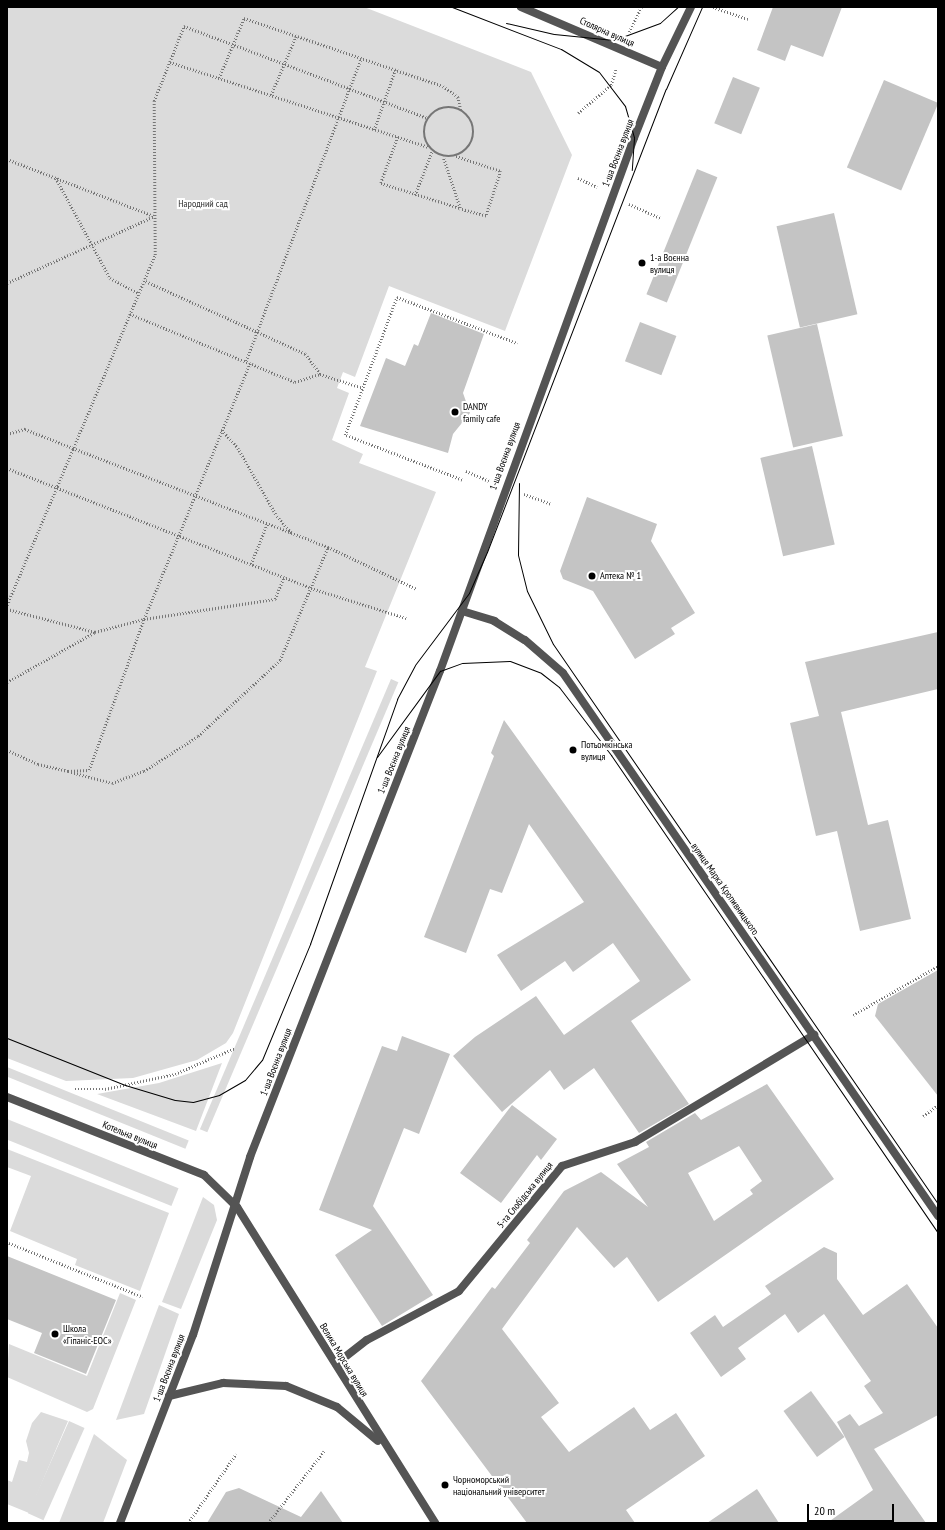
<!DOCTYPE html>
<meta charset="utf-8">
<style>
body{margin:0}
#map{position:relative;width:945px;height:1530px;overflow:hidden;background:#fff;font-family:"PT Sans Narrow",sans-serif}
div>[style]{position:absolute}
.green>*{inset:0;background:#dbdbdb;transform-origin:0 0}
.building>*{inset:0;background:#c4c4c4;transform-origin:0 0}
.path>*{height:2.5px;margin-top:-1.25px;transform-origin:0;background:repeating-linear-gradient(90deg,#767676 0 1px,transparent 0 3px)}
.path>.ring{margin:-1.25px;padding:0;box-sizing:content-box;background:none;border:2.5px solid #767676;border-radius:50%}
.minor>*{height:8px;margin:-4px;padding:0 4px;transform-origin:4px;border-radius:4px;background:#545454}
.tertiary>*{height:8px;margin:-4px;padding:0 4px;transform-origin:4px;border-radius:4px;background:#545454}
.tram>*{height:1px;margin:-0.5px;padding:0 0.5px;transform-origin:0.5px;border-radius:0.5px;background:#000}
.dots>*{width:11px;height:11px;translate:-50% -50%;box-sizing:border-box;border:2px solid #fff;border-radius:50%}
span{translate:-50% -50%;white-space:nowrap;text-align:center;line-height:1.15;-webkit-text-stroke:4px #fff;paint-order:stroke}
.street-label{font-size:10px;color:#000}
.park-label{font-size:10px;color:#323232}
.poi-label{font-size:10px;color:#000}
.left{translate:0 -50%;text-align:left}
.frame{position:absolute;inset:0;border:8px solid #000;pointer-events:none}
.scale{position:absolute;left:807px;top:1504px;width:87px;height:18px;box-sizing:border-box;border:2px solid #000;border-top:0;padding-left:5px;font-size:12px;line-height:14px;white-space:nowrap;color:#000;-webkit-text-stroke:3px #fff;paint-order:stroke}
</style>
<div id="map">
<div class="green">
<i style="clip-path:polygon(7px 7px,364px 7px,531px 72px,572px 155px,505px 331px,389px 286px,355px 377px,343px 372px,337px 388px,349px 393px,332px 440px,363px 454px,359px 463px,436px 492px,365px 667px,377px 671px,233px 1033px,226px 1043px,197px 1060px,133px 1078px,66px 1081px,7px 1058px)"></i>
<i style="left:391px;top:679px;width:8px;height:489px;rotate:23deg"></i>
<i style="clip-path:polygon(222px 1063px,196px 1131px,97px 1094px,159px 1083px)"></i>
<i style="left:7px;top:1067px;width:196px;height:9px;rotate:22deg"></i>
<i style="left:7px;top:1119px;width:185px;height:19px;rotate:22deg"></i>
<i style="clip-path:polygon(7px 1149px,169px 1213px,140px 1291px,75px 1265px,77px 1259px,10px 1231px,31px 1176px,7px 1167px)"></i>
<i style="clip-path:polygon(203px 1197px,214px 1205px,217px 1220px,181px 1309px,162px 1302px)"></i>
<i style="clip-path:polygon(120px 1293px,136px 1300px,93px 1409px,87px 1412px,7px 1377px,9px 1344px,87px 1376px)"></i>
<i style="clip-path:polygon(159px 1305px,179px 1314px,144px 1414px,116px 1420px)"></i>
<i style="clip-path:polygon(41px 1412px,68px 1421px,29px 1513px,7px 1504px,7px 1480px,12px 1482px,19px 1460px,27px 1462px,29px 1453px,26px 1441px,32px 1423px)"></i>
<i style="left:69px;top:1421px;width:17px;height:101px;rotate:24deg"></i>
<i style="clip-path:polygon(94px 1434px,127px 1460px,103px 1523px,59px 1523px)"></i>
</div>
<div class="building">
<i style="clip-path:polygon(773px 7px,842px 7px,823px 57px,791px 45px,785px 61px,757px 50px)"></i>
<i style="left:733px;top:77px;width:29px;height:50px;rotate:22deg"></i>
<i style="left:884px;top:80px;width:59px;height:95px;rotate:23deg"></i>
<i style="left:697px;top:169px;width:22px;height:135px;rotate:22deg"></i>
<i style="left:834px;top:213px;width:104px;height:59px;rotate:77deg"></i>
<i style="clip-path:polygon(431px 313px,484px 334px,463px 393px,470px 413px,453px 434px,448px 453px,360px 426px,386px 358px,405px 366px,414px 344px,418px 346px)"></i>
<i style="left:640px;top:322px;width:39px;height:42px;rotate:21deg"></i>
<i style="left:817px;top:324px;width:115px;height:51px;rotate:77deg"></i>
<i style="left:812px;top:446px;width:101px;height:53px;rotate:77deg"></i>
<i style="clip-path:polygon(587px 497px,657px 524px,651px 541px,695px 613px,671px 628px,675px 634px,635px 659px,593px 591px,563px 579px,560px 571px)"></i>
<i style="clip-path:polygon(938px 632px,938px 689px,841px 712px,868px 825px,888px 820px,911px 919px,860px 931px,837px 831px,816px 836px,790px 723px,819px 716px,805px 662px)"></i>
<i style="clip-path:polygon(504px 720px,691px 980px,631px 1021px,689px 1104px,639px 1133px,594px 1068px,564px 1090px,550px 1070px,502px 1112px,453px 1056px,475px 1037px,536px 996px,564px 1035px,640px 981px,613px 943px,573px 972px,565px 961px,521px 991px,497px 955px,584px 902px,529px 824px,502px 893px,490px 889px,466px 953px,424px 937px,494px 756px,491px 753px)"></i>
<i style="clip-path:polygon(938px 970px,938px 1096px,875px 1016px,878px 1004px)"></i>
<i style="clip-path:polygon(402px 1036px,450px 1054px,419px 1134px,404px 1128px,373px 1206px,433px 1295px,382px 1326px,335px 1255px,372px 1230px,319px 1210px,382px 1046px,397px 1051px)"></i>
<i style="clip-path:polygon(evenodd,767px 1084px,834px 1179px,658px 1302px,627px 1257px,614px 1268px,577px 1227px,502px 1329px,559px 1403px,541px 1417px,569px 1452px,634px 1407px,650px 1430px,676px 1413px,705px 1456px,626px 1510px,635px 1523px,527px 1523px,421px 1381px,492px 1287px,495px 1289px,530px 1243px,527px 1240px,564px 1191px,601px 1172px,648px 1207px,617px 1164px,649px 1147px,646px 1142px,695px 1113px,701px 1120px,767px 1084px,739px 1146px,762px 1181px,750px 1190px,753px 1194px,714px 1221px,688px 1173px,739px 1146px)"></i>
<i style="clip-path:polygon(512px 1105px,557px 1139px,541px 1160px,537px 1155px,501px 1203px,460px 1173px)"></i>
<i style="clip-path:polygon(824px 1247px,837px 1253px,837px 1279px,863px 1315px,907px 1284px,938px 1328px,938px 1415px,874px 1449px,926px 1523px,827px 1523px,873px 1490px,837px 1422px,850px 1414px,859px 1426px,883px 1413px,864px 1386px,871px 1381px,824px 1314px,798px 1333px,785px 1314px,738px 1348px,746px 1359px,721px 1377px,690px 1333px,715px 1315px,723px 1327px,771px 1294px,765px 1286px)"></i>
<i style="clip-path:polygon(7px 1256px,116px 1300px,86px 1374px,34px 1353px,42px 1333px,7px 1319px)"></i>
<i style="left:811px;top:1391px;width:57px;height:34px;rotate:54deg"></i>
<i style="clip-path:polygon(239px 1488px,301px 1517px,321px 1491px,343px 1523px,207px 1523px,226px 1492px)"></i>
<i style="clip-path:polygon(757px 1489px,779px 1523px,707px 1523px)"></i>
</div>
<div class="path">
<i style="left:713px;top:7px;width:37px;rotate:19deg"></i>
<i style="left:629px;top:32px;width:28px;rotate:-64deg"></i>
<i style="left:170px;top:62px;width:273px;rotate:18.2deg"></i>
<i style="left:219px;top:78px;width:65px;rotate:-67.4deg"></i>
<i style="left:244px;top:18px;width:210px;rotate:18.9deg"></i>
<i style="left:443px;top:86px;width:19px;rotate:36deg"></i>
<i style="left:458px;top:97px;width:13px;rotate:77deg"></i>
<i style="left:271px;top:95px;width:64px;rotate:-67deg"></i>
<i class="ring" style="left:424px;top:107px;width:47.5px;height:47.5px"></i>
<i style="left:578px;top:113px;width:43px;rotate:-40.3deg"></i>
<i style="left:611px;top:85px;width:17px;rotate:-73deg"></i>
<i style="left:374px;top:130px;width:64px;rotate:-70.7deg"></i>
<i style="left:398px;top:137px;width:49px;rotate:110.3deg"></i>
<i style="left:381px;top:183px;width:83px;rotate:17.6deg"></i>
<i style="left:460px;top:208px;width:54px;rotate:-108.4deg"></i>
<i style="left:456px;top:156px;width:47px;rotate:18.4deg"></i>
<i style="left:501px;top:171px;width:47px;rotate:108.4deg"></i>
<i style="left:486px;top:216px;width:27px;rotate:-165deg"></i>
<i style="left:7px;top:159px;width:158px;rotate:21.2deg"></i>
<i style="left:56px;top:178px;width:114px;rotate:61.6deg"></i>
<i style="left:110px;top:278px;width:32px;rotate:28deg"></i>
<i style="left:578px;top:178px;width:21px;rotate:25deg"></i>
<i style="left:415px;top:195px;width:47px;rotate:-68.9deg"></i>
<i style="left:629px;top:204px;width:35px;rotate:24deg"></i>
<i style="left:7px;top:283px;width:162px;rotate:-24.4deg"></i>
<i style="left:130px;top:314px;width:178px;rotate:22.4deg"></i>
<i style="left:295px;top:382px;width:26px;rotate:-18deg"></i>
<i style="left:320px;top:374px;width:25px;rotate:-127deg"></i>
<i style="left:305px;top:354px;width:177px;rotate:-155.6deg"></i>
<i style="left:246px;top:361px;width:324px;rotate:-69.2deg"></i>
<i style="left:320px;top:374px;width:45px;rotate:18deg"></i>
<i style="left:222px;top:430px;width:24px;rotate:48deg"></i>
<i style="left:238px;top:448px;width:78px;rotate:60.2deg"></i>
<i style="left:277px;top:516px;width:23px;rotate:49deg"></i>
<i style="left:7px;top:434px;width:19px;rotate:-16deg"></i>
<i style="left:25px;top:429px;width:52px;rotate:21.6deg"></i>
<i style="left:73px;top:448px;width:274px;rotate:21.2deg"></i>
<i style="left:328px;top:547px;width:98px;rotate:25.3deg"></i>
<i style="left:7px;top:468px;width:327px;rotate:21.5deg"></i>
<i style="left:311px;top:588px;width:100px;rotate:17.5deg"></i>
<i style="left:466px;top:471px;width:25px;rotate:23deg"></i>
<i style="left:462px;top:480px;width:125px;rotate:-159deg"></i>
<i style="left:345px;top:435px;width:147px;rotate:-69.4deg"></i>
<i style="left:397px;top:297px;width:129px;rotate:21deg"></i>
<i style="left:524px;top:494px;width:29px;rotate:20deg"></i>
<i style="left:251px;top:564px;width:43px;rotate:-68.2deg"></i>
<i style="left:7px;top:605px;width:380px;rotate:-67.1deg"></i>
<i style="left:155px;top:255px;width:154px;rotate:-90.4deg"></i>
<i style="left:154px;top:101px;width:81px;rotate:-68.2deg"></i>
<i style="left:184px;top:26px;width:261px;rotate:20.7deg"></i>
<i style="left:7px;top:609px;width:91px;rotate:14.6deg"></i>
<i style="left:95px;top:632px;width:51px;rotate:-14.9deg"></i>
<i style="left:144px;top:619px;width:133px;rotate:-8.7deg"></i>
<i style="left:275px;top:599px;width:24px;rotate:-68deg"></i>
<i style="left:7px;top:682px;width:101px;rotate:-29.6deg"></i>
<i style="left:7px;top:750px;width:34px;rotate:24deg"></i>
<i style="left:38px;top:764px;width:31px;rotate:13deg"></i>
<i style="left:68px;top:771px;width:21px;rotate:-3deg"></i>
<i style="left:89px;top:770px;width:161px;rotate:-70deg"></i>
<i style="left:144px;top:619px;width:277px;rotate:-67.5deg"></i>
<i style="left:71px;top:772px;width:42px;rotate:15deg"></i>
<i style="left:112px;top:783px;width:34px;rotate:-21deg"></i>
<i style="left:144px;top:771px;width:64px;rotate:-32.9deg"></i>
<i style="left:198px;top:736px;width:112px;rotate:-42.8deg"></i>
<i style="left:280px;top:660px;width:123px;rotate:-67deg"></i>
<i style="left:853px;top:1015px;width:98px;rotate:-30deg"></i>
<i style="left:75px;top:1089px;width:30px"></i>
<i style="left:105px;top:1089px;width:72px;rotate:-12.1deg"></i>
<i style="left:175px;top:1074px;width:65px;rotate:-23.4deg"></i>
<i style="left:923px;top:1116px;width:19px;rotate:-36deg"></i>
<i style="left:9px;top:1243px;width:144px;rotate:21.9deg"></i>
<i style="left:188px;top:1523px;width:84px;rotate:-55.2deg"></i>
<i style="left:268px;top:1523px;width:91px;rotate:-52.1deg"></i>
</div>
<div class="minor">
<i style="left:521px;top:7px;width:153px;rotate:23.1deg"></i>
<i style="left:462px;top:611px;width:34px;rotate:17deg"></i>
<i style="left:494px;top:621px;width:36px;rotate:32deg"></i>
<i style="left:525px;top:640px;width:50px;rotate:41deg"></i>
<i style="left:563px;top:673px;width:660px;rotate:55.37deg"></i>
<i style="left:7px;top:1097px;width:212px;rotate:21.6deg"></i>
<i style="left:204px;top:1175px;width:46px;rotate:44.1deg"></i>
<i style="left:336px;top:1364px;width:39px;rotate:-38deg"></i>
<i style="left:367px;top:1340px;width:104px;rotate:-28deg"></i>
<i style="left:459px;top:1291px;width:162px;rotate:-50.5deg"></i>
<i style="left:562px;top:1166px;width:77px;rotate:-18.2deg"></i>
<i style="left:635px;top:1142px;width:209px;rotate:-30.9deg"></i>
</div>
<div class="tertiary">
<i style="left:237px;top:1207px;width:373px;rotate:57.9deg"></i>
<i style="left:169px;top:1396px;width:56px;rotate:-13.5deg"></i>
<i style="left:223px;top:1383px;width:63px;rotate:2.7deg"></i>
<i style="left:286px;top:1386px;width:55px;rotate:22.4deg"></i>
<i style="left:337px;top:1407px;width:53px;rotate:39.7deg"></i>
<i style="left:120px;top:1523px;width:202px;rotate:-68.8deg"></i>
<i style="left:193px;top:1335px;width:187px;rotate:-72.2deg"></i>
<i style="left:250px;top:1157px;width:522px;rotate:-68.65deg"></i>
<i style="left:440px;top:671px;width:567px;rotate:-70deg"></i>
<i style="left:634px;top:138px;width:76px;rotate:-68.5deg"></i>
<i style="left:662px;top:67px;width:67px;rotate:-64.2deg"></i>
</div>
<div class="tram">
<i style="left:452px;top:7px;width:117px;rotate:21.1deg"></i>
<i style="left:561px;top:49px;width:44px;rotate:31.2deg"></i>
<i style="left:599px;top:72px;width:43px;rotate:52.6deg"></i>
<i style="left:625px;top:106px;width:33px;rotate:74deg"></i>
<i style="left:634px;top:138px;width:32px;rotate:94deg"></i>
<i style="left:506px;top:23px;width:49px;rotate:12.9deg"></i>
<i style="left:554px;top:34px;width:60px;rotate:5.7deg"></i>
<i style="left:614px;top:40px;width:49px;rotate:-20.3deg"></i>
<i style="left:660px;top:23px;width:24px;rotate:-42deg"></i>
<i style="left:519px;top:483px;width:72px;rotate:90.8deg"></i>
<i style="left:518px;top:555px;width:37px;rotate:76deg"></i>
<i style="left:527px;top:591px;width:59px;rotate:63.9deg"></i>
<i style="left:553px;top:644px;width:680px;rotate:55.49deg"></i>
<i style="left:377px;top:757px;width:107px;rotate:-53.8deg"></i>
<i style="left:440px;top:671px;width:23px;rotate:-20deg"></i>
<i style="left:462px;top:663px;width:48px;rotate:-2.4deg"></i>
<i style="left:510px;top:661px;width:33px;rotate:21deg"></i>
<i style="left:541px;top:673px;width:23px;rotate:38deg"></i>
<i style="left:559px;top:687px;width:86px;rotate:52.6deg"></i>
<i style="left:611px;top:755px;width:579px;rotate:55.62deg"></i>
<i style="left:7px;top:1038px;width:127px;rotate:21.7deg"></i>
<i style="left:125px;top:1085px;width:52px;rotate:16.7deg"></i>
<i style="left:175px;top:1100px;width:18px;rotate:6deg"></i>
<i style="left:193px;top:1102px;width:27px;rotate:-15deg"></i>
<i style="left:219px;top:1095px;width:30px;rotate:-30deg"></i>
<i style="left:245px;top:1080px;width:26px;rotate:-50deg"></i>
<i style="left:262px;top:1060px;width:126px;rotate:-67.5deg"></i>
<i style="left:310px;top:944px;width:260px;rotate:-70.4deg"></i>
<i style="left:397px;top:699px;width:38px;rotate:-62deg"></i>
<i style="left:415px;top:665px;width:90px;rotate:-53.1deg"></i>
<i style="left:469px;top:593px;width:45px;rotate:-66.3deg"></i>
<i style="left:487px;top:552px;width:496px;rotate:-68.9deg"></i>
<i style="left:666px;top:89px;width:90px;rotate:-66.3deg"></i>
</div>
<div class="dots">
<i style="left:642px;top:263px;background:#000"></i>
<i style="left:455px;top:412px;background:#000"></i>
<i style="left:592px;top:576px;background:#000"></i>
<i style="left:573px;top:750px;background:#000"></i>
<i style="left:55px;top:1334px;background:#000"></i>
<i style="left:445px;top:1485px;background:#000"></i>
</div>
<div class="street-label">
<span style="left:607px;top:32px;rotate:24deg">Столярна вулиця</span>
<span style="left:618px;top:153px;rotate:-69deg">1-ша Воєнна вулиця</span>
<span style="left:505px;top:456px;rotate:-70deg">1-ша Воєнна вулиця</span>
<span style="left:394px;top:760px;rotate:-68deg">1-ша Воєнна вулиця</span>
<span style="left:725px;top:889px;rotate:55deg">вулиця Марка Кропивницького</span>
<span style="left:276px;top:1062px;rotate:-69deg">1-ша Воєнна вулиця</span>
<span style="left:130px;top:1135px;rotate:22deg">Котельна вулиця</span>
<span style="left:525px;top:1195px;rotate:-51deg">5-та Слобідська вулиця</span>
<span style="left:344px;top:1360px;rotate:59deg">Велика Морська вулиця</span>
<span style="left:169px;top:1368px;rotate:-69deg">1-ша Воєнна вулиця</span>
</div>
<div class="park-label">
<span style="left:203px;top:204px">Народний сад</span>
</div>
<div class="poi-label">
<span class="left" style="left:650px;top:263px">1-а Воєнна<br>вулиця</span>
<span class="left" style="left:463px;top:412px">DANDY<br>family cafe</span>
<span class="left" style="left:600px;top:576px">Аптека № 1</span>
<span class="left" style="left:581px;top:750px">Потьомкінська<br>вулиця</span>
<span class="left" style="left:63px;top:1334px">Школа<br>«Гіпаніс-ЕОС»</span>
<span class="left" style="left:453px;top:1485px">Чорноморський<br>національний університет</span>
</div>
<div class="frame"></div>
<div class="scale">20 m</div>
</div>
